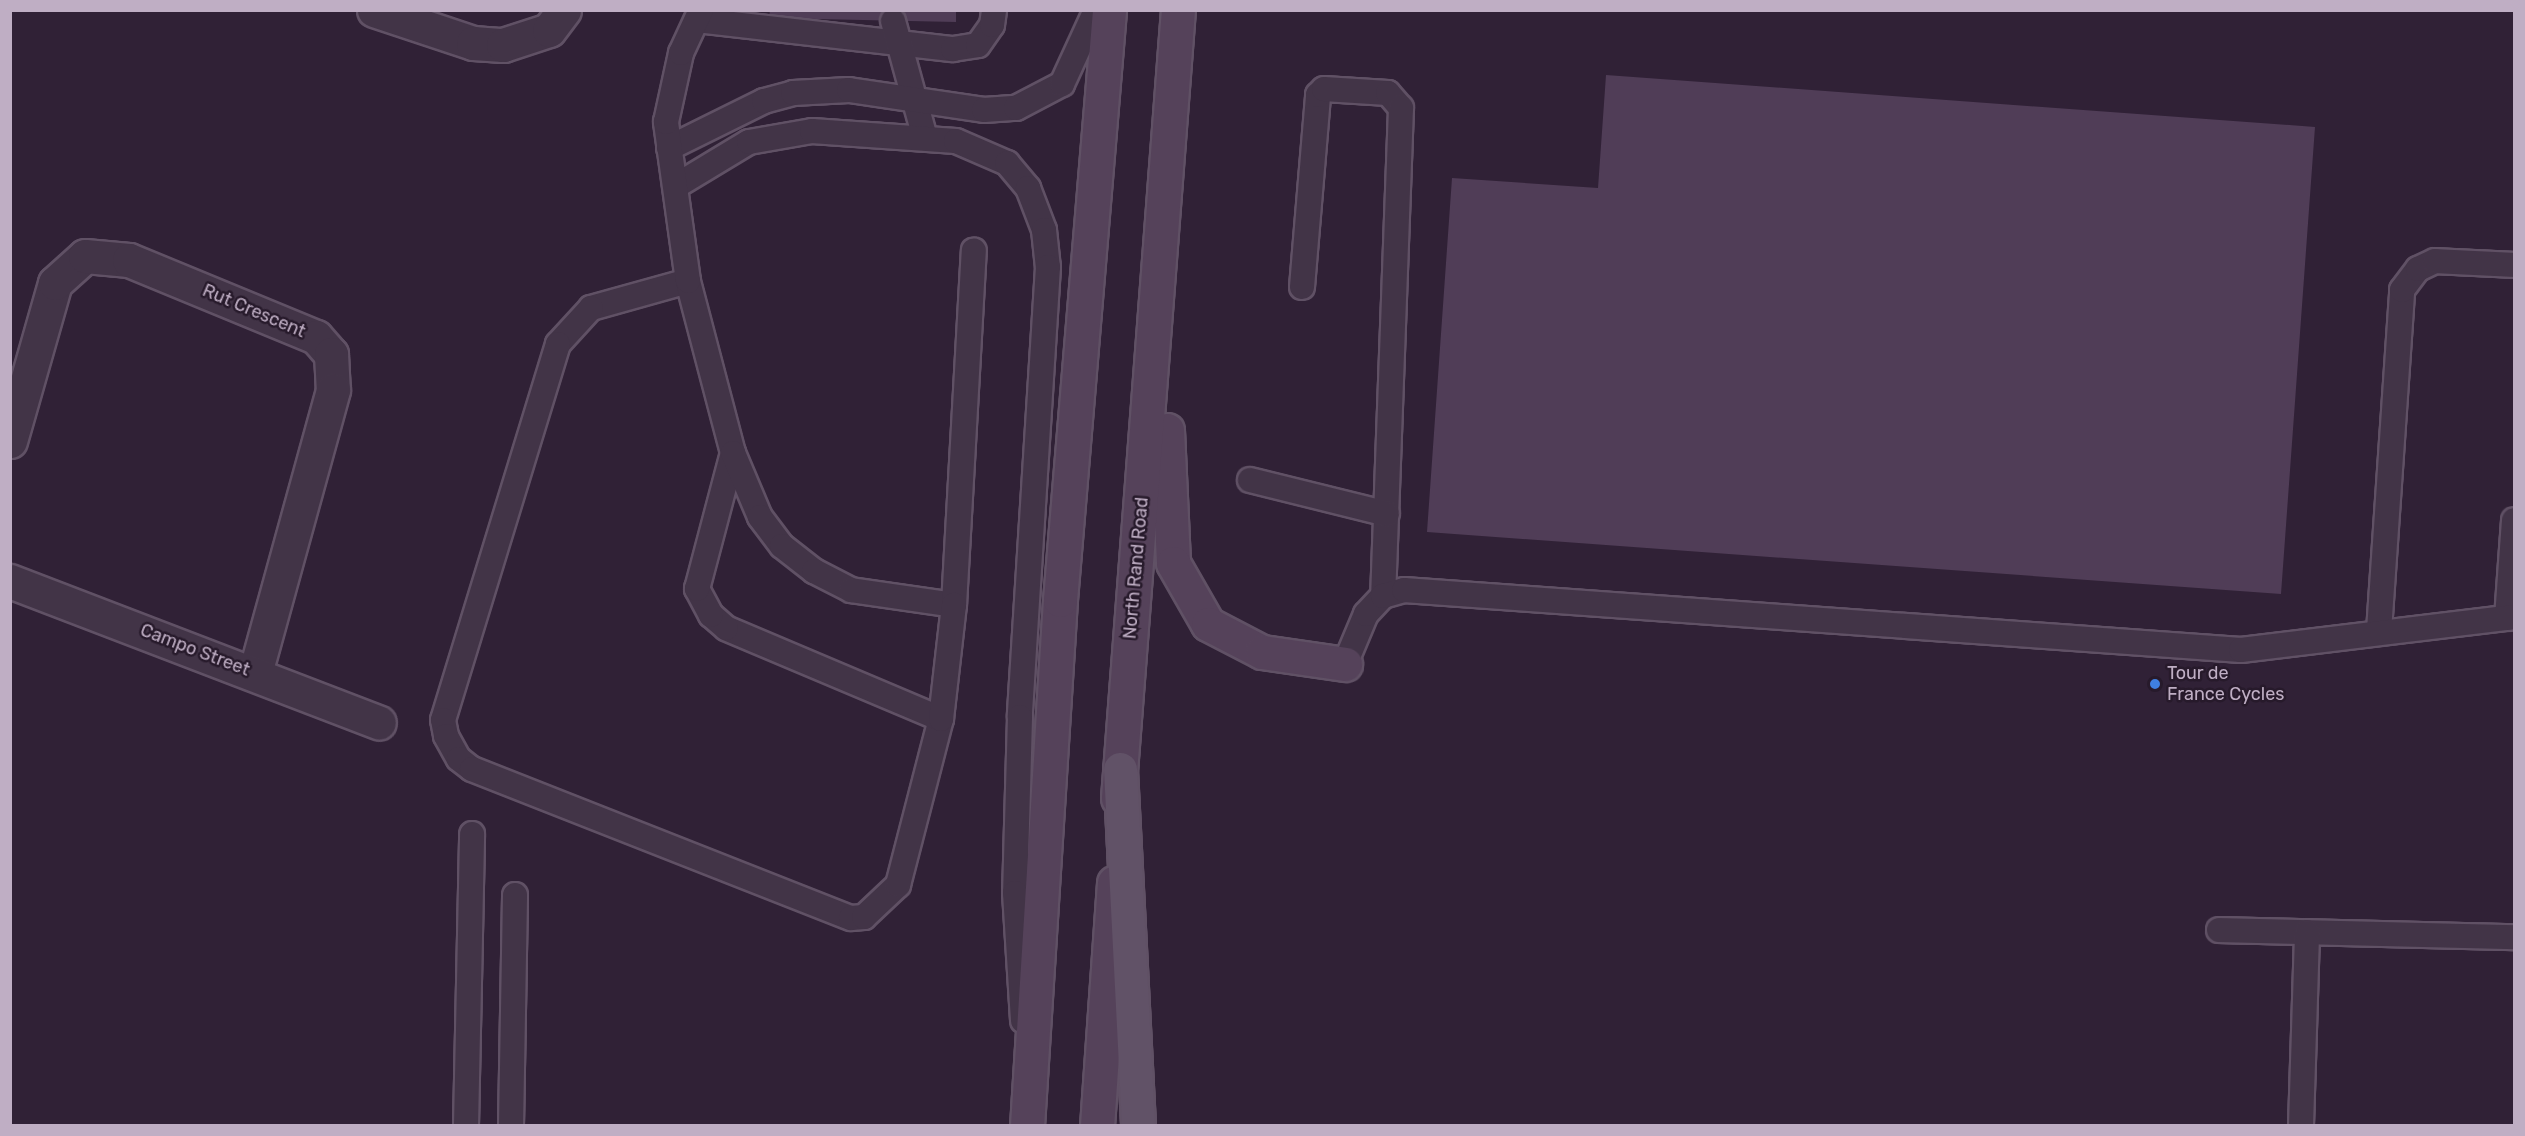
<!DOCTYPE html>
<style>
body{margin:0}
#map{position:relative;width:2525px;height:1136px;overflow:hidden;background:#302136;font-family:Rubik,sans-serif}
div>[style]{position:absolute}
.building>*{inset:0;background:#503d57}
.roads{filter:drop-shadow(2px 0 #605165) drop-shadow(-2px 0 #605165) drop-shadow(0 2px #605165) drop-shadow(0 -2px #605165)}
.service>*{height:24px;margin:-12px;padding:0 12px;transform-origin:12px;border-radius:12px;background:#423447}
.minor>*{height:33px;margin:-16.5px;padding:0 16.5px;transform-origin:16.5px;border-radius:16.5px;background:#423447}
.secondary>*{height:33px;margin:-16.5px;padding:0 16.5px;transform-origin:16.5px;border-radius:16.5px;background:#55425a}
.primary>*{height:33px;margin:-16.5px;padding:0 16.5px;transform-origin:16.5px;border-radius:16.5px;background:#615267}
.dots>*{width:16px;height:16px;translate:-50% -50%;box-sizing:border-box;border:3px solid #271a2b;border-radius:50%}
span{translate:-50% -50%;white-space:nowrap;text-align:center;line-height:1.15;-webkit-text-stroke:5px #271a2b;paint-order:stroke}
.street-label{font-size:18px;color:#bfaec4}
.poi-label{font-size:18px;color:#bfaec4}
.left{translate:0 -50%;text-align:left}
.frame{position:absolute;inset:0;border:12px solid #bfaec4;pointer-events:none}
</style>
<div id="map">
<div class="building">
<i style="clip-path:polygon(770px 10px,956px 10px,956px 22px,769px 18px)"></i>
<i style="clip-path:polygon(1606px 75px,2315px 127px,2281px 594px,1427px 532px,1452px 178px,1598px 188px)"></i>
</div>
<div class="roads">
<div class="service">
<i style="left:697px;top:20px;width:258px;rotate:6.5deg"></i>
<i style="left:953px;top:49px;width:25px;rotate:-9deg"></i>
<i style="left:978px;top:45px;width:24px;rotate:-55deg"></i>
<i style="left:992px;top:25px;width:15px;rotate:-82deg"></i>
<i style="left:893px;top:21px;width:121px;rotate:74.7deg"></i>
<i style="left:669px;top:148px;width:106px;rotate:-26.3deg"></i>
<i style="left:764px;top:101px;width:30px;rotate:-15deg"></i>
<i style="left:793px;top:93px;width:56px;rotate:-3.1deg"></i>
<i style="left:849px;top:90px;width:136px;rotate:8.4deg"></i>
<i style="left:984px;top:110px;width:32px;rotate:-4deg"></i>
<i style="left:1016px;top:108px;width:52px;rotate:-27.6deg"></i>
<i style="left:1062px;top:84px;width:81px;rotate:-65.3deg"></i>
<i style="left:676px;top:186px;width:85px;rotate:-31.1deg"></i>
<i style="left:749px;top:142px;width:64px;rotate:-9.9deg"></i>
<i style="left:812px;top:131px;width:144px;rotate:4deg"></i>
<i style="left:956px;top:141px;width:56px;rotate:23.3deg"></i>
<i style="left:1007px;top:163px;width:33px;rotate:50deg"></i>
<i style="left:1028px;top:188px;width:45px;rotate:69.1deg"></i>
<i style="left:1044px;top:230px;width:37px;rotate:84deg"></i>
<i style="left:1048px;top:267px;width:451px;rotate:93.6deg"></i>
<i style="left:1020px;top:717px;width:176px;rotate:91.6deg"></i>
<i style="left:1015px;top:893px;width:128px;rotate:86.4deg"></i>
<i style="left:688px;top:281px;width:101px;rotate:164.4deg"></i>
<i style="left:591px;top:308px;width:49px;rotate:132.5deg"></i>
<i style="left:558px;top:344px;width:393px;rotate:107deg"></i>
<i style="left:443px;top:720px;width:16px;rotate:79deg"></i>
<i style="left:446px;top:736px;width:26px;rotate:61deg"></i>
<i style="left:459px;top:759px;width:16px;rotate:38deg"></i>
<i style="left:472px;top:769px;width:407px;rotate:21.5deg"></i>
<i style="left:851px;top:918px;width:13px;rotate:-4deg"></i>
<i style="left:864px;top:917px;width:47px;rotate:-43.3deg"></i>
<i style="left:898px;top:885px;width:171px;rotate:-75.5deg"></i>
<i style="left:941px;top:719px;width:233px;rotate:-157.1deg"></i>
<i style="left:726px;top:628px;width:20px;rotate:-139deg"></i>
<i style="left:711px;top:615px;width:30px;rotate:-118deg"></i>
<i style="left:697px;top:589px;width:141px;rotate:-75.2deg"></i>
<i style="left:733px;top:453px;width:178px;rotate:-104.7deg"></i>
<i style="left:688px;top:281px;width:161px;rotate:-97.9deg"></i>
<i style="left:666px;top:122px;width:71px;rotate:-77.7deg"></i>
<i style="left:681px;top:53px;width:47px;rotate:-65.1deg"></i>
<i style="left:1302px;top:287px;width:193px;rotate:-85.2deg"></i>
<i style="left:1318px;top:95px;width:8px;rotate:-45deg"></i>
<i style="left:1324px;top:89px;width:64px;rotate:3.6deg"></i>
<i style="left:1388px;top:93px;width:20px;rotate:49deg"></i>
<i style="left:1401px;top:108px;width:488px;rotate:92.1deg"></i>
<i style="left:733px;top:453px;width:69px;rotate:67.1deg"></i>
<i style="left:760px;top:517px;width:36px;rotate:53deg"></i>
<i style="left:782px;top:546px;width:41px;rotate:38deg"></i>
<i style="left:814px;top:571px;width:42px;rotate:27.2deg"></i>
<i style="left:851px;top:590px;width:104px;rotate:8.3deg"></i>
<i style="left:954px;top:605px;width:355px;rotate:-86.8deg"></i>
<i style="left:1250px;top:480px;width:141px;rotate:13.9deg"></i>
<i style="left:2507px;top:618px;width:98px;rotate:-85.9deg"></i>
<i style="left:2379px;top:631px;width:342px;rotate:-86.1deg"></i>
<i style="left:2402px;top:290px;width:26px;rotate:-53deg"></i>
<i style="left:2418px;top:269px;width:19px;rotate:-25deg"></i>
<i style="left:2435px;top:261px;width:79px;rotate:2.9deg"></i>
<i style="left:1345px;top:664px;width:54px;rotate:-67.2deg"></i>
<i style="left:1366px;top:614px;width:25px;rotate:-47deg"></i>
<i style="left:1383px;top:596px;width:22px;rotate:-16deg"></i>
<i style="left:1404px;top:590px;width:839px;rotate:4.1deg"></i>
<i style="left:2241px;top:650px;width:275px;rotate:-6.9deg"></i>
<i style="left:941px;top:719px;width:115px;rotate:-83.5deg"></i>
<i style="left:2219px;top:930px;width:295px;rotate:1.4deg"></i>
<i style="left:466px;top:1126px;width:292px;rotate:-88.8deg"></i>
<i style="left:511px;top:1126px;width:231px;rotate:-89deg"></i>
<i style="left:2301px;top:1126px;width:194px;rotate:-88.2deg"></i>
</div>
<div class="minor">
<i style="left:374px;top:10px;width:104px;rotate:18.4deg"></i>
<i style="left:473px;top:43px;width:30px;rotate:4deg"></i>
<i style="left:503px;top:45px;width:48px;rotate:-18.1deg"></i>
<i style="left:549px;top:30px;width:25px;rotate:-53deg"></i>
<i style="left:10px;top:441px;width:164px;rotate:-74.1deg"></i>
<i style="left:55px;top:283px;width:40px;rotate:-42deg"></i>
<i style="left:85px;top:256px;width:44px;rotate:5.2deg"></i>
<i style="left:129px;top:260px;width:202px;rotate:22.4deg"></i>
<i style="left:316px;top:337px;width:23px;rotate:49deg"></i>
<i style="left:331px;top:354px;width:36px;rotate:87deg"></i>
<i style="left:333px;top:390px;width:294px;rotate:105.4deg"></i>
<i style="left:10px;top:581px;width:395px;rotate:21deg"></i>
</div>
<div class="secondary">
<i style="left:1167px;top:430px;width:133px;rotate:87.4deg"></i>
<i style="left:1173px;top:563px;width:70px;rotate:60.2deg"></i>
<i style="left:1208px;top:624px;width:61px;rotate:27.4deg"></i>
<i style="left:1262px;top:652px;width:84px;rotate:8.2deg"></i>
<i style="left:1118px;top:798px;width:790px;rotate:-85.65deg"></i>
<i style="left:1027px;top:1126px;width:527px;rotate:-86.41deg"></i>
<i style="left:1060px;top:600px;width:592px;rotate:-85.25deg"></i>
<i style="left:1097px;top:1126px;width:244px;rotate:-86deg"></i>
</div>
<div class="primary">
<i style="left:1120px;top:769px;width:357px;rotate:87.1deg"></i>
</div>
</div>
<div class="dots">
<i style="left:2155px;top:684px;background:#3f7fe0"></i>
</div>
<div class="street-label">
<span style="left:254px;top:311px;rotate:23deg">Rut Crescent</span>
<span style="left:1136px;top:568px;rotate:-85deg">North Rand Road</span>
<span style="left:195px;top:650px;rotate:21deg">Campo Street</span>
</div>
<div class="poi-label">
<span class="left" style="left:2167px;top:684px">Tour de<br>France Cycles</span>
</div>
<div class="frame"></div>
</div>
